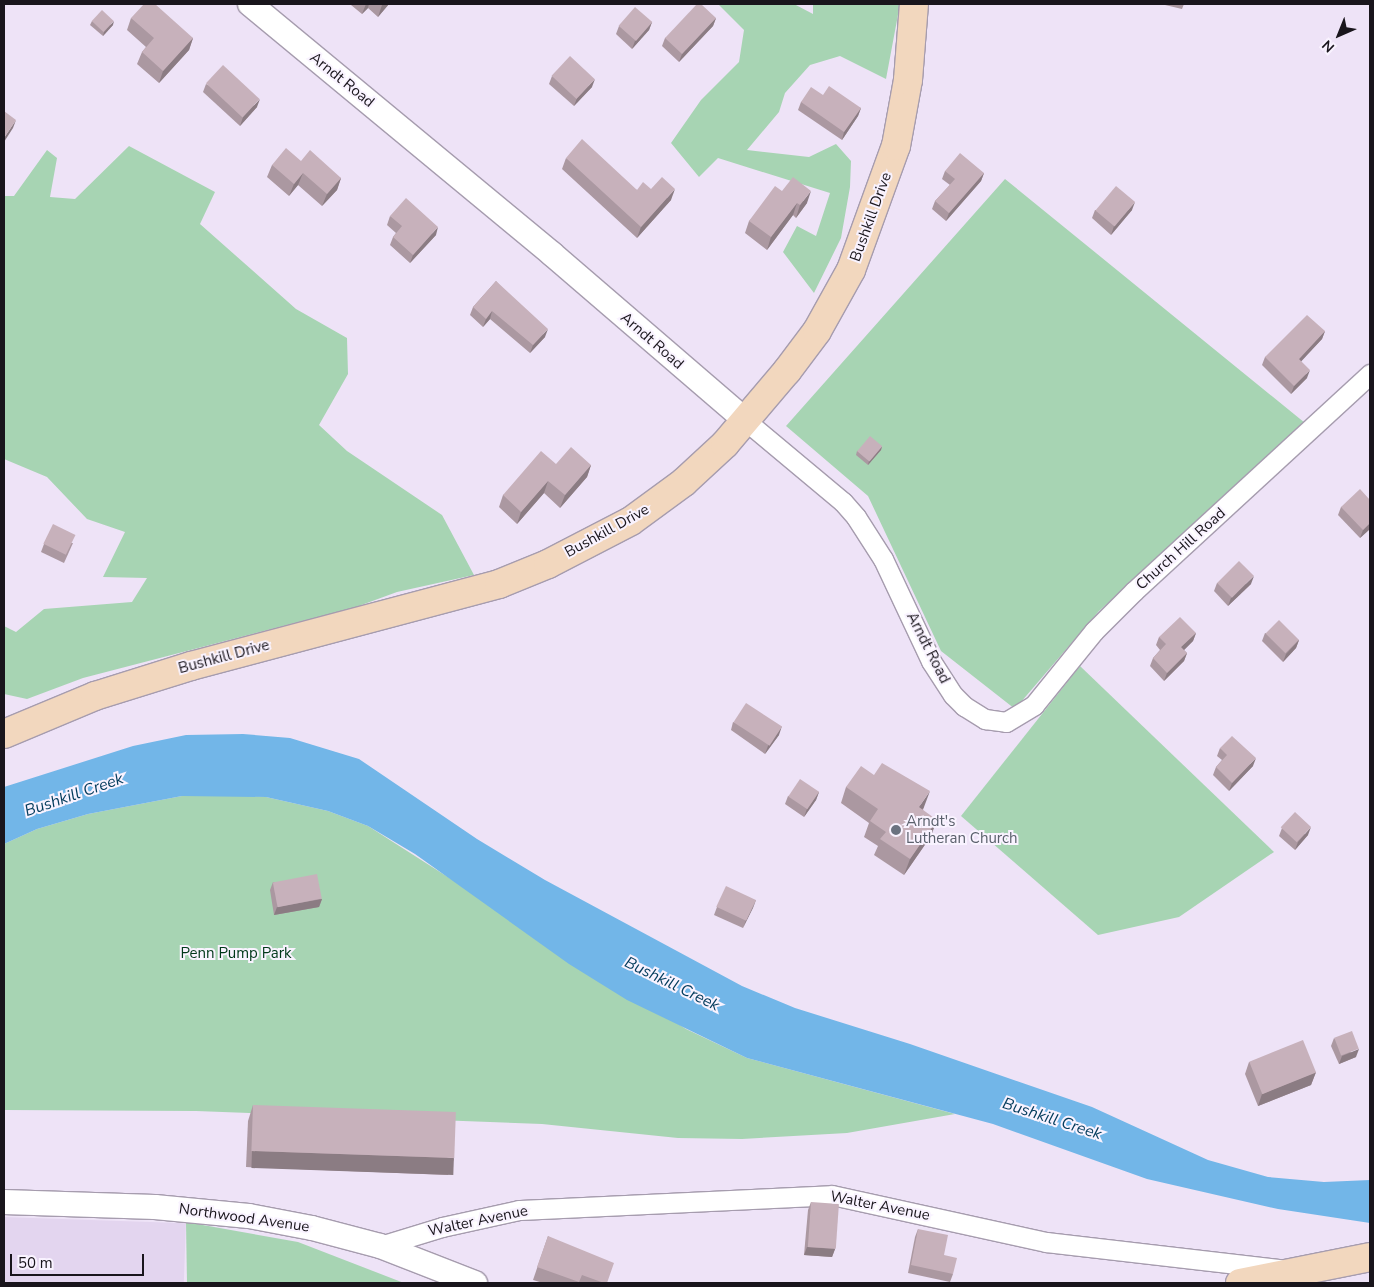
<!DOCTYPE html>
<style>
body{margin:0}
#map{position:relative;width:1374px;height:1287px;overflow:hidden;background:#eee3f7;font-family:"Nunito Sans",sans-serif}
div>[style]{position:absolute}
.built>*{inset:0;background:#e3d5ef;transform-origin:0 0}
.green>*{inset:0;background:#a7d4b3}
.water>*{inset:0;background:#72b6e8}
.roads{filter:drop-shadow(1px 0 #a69cae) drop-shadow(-1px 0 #a69cae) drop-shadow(0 1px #a69cae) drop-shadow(0 -1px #a69cae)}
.minor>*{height:19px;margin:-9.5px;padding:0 9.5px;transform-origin:9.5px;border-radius:9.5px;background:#fff}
.tertiary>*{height:24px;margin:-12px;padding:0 12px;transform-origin:12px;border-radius:12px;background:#fff}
.secondary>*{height:28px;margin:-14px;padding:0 14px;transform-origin:14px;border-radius:14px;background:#f2d7be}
.wall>*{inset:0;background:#ab98a1}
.shaded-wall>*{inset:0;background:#8b7c83;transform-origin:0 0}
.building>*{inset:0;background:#c7b1bb;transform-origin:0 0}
.dots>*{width:14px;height:14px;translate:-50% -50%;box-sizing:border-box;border:2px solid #f9f3ff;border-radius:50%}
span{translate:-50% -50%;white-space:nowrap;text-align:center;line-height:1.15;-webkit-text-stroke:4px #f9f3ff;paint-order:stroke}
.street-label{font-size:15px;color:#19151c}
.worship-label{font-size:15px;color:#5b616d}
.left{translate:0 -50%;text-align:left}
.park-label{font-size:15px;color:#003819}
.water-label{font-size:16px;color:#023b5c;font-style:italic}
.frame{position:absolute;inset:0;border:5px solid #19151c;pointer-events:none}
.north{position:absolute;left:1314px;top:10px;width:50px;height:50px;-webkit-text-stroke:4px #f9f3ff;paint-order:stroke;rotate:224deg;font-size:14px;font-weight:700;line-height:20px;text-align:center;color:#19151c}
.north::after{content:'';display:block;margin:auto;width:18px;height:22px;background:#19151c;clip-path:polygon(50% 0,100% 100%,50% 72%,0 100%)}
.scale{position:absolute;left:10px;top:1254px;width:134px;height:22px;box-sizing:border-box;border:2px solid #19151c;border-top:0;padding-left:6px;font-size:15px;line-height:18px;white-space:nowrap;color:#19151c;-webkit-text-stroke:4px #f9f3ff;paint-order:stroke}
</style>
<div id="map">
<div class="built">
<i style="left:4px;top:1217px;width:182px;height:66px;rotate:2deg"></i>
</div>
<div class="green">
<i style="clip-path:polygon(718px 4px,794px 4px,813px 14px,813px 4px,900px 4px,886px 79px,840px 56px,810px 65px,785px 93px,779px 112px,747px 150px,809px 157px,836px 144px,851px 161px,850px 187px,841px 238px,814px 293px,783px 252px,797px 226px,816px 236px,830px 193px,718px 158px,699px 177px,671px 143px,701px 100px,739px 62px,744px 30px)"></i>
<i style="clip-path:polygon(129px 146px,215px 192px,200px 224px,296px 309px,347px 338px,348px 374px,319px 425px,347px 451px,442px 515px,474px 575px,397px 592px,356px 607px,83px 678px,27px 699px,4px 694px,4px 626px,16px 632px,44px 609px,132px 602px,147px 578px,103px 577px,125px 532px,87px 519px,47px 477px,4px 459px,4px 196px,14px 196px,47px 150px,57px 158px,50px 197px,75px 199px)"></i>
<i style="clip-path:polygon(1005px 179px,1305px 423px,1099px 611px,1015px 709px,941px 651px,868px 496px,786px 426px)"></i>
<i style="clip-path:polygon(1080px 666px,1274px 852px,1179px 917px,1098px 935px,961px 816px)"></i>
<i style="clip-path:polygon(227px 794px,266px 797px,328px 811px,368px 826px,686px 1029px,747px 1058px,955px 1114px,847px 1133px,742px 1139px,678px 1138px,542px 1124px,196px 1111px,4px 1110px,4px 844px,37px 829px,88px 814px,182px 796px)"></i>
<i style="clip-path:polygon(186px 1222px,298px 1242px,404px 1283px,187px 1283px)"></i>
</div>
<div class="water">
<i style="clip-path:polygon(243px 734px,290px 738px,359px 759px,477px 839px,545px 880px,742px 986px,795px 1008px,910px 1044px,1092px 1107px,1208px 1160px,1268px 1177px,1324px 1182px,1370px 1180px,1370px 1223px,1278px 1209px,1147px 1179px,993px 1124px,747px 1058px,627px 1000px,569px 964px,415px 854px,368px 826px,328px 811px,266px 797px,182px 796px,88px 814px,37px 829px,4px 844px,4px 787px,133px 746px,186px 735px)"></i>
</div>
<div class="roads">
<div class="minor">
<i style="left:746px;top:421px;width:126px;rotate:39.9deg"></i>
<i style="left:843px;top:502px;width:20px;rotate:49deg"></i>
<i style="left:856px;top:517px;width:50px;rotate:57.3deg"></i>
<i style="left:883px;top:559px;width:113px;rotate:64.8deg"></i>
<i style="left:931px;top:661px;width:40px;rotate:57.1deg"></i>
<i style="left:953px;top:695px;width:16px;rotate:45deg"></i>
<i style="left:964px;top:706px;width:25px;rotate:32deg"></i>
<i style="left:985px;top:719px;width:21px;rotate:8deg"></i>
<i style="left:1006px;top:722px;width:33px;rotate:-31deg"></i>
<i style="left:1034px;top:705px;width:95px;rotate:-51deg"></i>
<i style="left:1094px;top:631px;width:57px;rotate:-45deg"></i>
<i style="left:1134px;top:591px;width:321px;rotate:-42.6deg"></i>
<i style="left:380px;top:1246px;width:65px;rotate:-17deg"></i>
<i style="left:442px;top:1227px;width:79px;rotate:-12.4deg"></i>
<i style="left:519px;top:1210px;width:313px;rotate:-2.7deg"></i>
<i style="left:832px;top:1195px;width:219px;rotate:12.4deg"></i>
<i style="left:1046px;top:1242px;width:236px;rotate:6.6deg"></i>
</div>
<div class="tertiary">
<i style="left:250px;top:4px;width:392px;rotate:39.6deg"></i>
<i style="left:552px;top:254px;width:256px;rotate:40.7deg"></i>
<i style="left:4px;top:1202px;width:151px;rotate:1.9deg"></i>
<i style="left:155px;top:1207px;width:94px;rotate:5.5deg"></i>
<i style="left:249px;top:1216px;width:64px;rotate:10.8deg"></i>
<i style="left:312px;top:1228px;width:70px;rotate:14.8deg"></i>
<i style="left:380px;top:1246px;width:102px;rotate:21.3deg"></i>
</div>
<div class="secondary">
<i style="left:4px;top:734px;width:99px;rotate:-22.7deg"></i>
<i style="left:95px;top:696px;width:101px;rotate:-17.4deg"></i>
<i style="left:191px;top:666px;width:319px;rotate:-14.9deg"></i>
<i style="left:499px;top:584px;width:53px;rotate:-22.2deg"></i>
<i style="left:548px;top:564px;width:93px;rotate:-27.4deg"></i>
<i style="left:631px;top:521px;width:66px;rotate:-36.3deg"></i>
<i style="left:684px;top:482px;width:56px;rotate:-42.8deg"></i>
<i style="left:725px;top:444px;width:96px;rotate:-49.7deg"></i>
<i style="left:787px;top:371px;width:50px;rotate:-53.1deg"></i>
<i style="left:817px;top:331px;width:70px;rotate:-60.9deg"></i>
<i style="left:851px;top:270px;width:132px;rotate:-70.1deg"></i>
<i style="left:896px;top:146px;width:67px;rotate:-79.7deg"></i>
<i style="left:908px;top:80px;width:76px;rotate:-85.5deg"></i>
<i style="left:1240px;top:1283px;width:133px;rotate:-11.3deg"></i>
</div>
</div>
<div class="wall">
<i style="clip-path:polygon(352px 4px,389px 4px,378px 17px,368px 8px,362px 14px,351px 5px)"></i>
<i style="clip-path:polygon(1166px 4px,1184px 4px,1182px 9px,1165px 5px)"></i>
<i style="clip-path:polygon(131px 18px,193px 38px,189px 50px,159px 83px,137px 64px,142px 52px,146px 47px,127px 30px)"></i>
<i style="clip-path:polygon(716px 18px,713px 26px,679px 62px,662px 46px,665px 38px)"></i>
<i style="clip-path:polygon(92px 21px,113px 25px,103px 36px,90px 25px)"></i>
<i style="clip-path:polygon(652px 22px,649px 30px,632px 49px,616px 34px,619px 26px)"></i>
<i style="clip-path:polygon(552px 76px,592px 87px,574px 106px,549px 84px)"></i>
<i style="clip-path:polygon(206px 84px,257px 107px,240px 126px,203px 92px)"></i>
<i style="clip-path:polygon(823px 95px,861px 108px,858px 116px,842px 140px,798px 110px,801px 102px)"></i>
<i style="clip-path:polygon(566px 158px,637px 190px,651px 189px,671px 200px,637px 238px,562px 169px)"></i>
<i style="clip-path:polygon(301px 161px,341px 178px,337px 190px,322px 206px,298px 185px,289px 196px,267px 177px,272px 165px)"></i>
<i style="clip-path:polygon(945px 171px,984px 173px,981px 181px,946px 221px,932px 209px,935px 201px,950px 185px,942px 179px)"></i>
<i style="clip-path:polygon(782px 191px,807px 203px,796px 218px,793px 215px,767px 250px,745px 233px,749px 221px)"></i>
<i style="clip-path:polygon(1095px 210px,1132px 210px,1111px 235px,1092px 218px)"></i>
<i style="clip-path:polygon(390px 216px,436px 235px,410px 263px,390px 245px,393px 237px,396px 233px,387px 225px)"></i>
<i style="clip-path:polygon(496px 281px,545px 337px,530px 353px,490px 319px,483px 327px,470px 315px,473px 307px)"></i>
<i style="clip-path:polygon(1325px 331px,1322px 339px,1301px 361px,1307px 378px,1291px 394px,1262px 365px,1265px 357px)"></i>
<i style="clip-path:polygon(882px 446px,881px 450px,868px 465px,856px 455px,857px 451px)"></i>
<i style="clip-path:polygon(556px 464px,591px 465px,587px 477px,560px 508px,544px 493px,517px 524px,499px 507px,503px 495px)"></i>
<i style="clip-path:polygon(1370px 500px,1370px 529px,1360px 538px,1338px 515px,1341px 507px)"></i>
<i style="clip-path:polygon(73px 543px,64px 563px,41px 552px,44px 544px)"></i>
<i style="clip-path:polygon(1217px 583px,1251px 584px,1228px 606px,1214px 591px)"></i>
<i style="clip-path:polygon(1196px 633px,1193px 641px,1184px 650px,1187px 653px,1184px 661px,1164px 681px,1150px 666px,1153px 658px,1160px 650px,1156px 645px,1159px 637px)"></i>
<i style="clip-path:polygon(1265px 633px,1299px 640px,1296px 648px,1283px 662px,1262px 641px)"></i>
<i style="clip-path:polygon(733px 722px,779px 735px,765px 754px,731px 730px)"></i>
<i style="clip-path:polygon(1220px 748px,1253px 766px,1229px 791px,1213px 775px,1216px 767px,1222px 760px,1217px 756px)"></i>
<i style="clip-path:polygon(874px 775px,924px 807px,923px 810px,931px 836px,904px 875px,874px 855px,878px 846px,864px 837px,869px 823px,841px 803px,846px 787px)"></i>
<i style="clip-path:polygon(819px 792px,816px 800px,804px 817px,785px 804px,788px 796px)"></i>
<i style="clip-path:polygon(1282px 828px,1308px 835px,1295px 850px,1279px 836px)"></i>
<i style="clip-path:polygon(273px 882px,322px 899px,319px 907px,274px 915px,270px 890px)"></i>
<i style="clip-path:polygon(756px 900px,743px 928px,714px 915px,717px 907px)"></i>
<i style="clip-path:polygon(1334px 1038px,1356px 1057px,1339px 1064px,1331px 1046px)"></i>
<i style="clip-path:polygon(1249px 1062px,1316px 1072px,1311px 1085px,1258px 1106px,1245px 1074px)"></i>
<i style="clip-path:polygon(253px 1105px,454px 1159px,448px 1175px,246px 1167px,248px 1121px)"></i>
<i style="clip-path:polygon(811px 1202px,835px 1249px,832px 1257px,804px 1255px,808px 1210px)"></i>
<i style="clip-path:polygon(918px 1229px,953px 1274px,950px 1282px,908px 1273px,915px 1237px)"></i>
<i style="clip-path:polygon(548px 1236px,607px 1283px,543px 1283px,533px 1280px)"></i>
</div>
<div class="shaded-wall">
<i style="clip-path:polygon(366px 4px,369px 4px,368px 8px,362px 14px)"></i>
<i style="clip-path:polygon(383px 4px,389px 4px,378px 17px,382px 5px)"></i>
<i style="clip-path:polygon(716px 18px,713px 26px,679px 62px,682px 54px)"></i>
<i style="clip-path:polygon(114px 21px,113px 25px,103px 36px,104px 32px)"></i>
<i style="clip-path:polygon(652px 22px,649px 30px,632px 49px,635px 41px)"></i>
<i style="clip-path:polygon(193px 38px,189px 50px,159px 83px,163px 71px)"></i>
<i style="clip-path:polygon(595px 79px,592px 87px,574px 106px,577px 98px)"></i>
<i style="clip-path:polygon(260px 99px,257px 107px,240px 126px,243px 117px)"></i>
<i style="clip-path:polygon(861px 108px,858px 116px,842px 140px,844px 132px)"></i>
<i style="clip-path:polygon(16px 120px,13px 128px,4px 142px,4px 138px)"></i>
<i style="clip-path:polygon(303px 173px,298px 185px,289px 196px,294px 184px)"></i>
<i style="clip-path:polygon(984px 173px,981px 181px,946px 221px,949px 213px)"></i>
<i style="clip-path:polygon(341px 178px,337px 190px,322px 206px,327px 194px)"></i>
<i style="clip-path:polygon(675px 189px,671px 200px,637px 238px,641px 227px)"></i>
<i style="clip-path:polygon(811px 191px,807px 203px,796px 218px,800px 205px)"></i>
<i style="clip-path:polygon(1135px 202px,1132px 210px,1111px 235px,1114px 226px)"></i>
<i style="clip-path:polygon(797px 203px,793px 215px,767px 250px,771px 237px)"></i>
<i style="clip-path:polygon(438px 227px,436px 235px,410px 263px,413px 255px)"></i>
<i style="clip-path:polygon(492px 311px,490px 319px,483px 327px,486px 319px)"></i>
<i style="clip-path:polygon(548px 329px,545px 337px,530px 353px,533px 345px)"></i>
<i style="clip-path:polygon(1325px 331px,1322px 339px,1296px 367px,1299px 359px)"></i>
<i style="clip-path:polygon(1310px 370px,1307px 378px,1291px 394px,1294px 386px)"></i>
<i style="clip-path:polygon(882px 446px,881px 450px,868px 465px,869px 461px)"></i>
<i style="clip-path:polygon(591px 465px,587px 477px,560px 508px,565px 495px)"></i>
<i style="clip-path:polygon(548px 481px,544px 493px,517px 524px,521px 512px)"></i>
<i style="clip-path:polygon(1370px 523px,1370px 529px,1360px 538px,1363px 530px)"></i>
<i style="clip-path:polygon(1254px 576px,1251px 584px,1228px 606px,1231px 598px)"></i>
<i style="clip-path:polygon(1196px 633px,1193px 641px,1179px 655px,1181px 647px)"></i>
<i style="clip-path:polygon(1299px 640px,1296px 648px,1283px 662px,1286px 654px)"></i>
<i style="clip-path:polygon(1187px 653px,1184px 661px,1164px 681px,1167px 673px)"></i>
<i style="clip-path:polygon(782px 726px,779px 735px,765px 754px,768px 746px)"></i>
<i style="clip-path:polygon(1256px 758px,1253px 766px,1229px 791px,1232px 783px)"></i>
<i style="clip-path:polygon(930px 791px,924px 807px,913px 823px,919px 807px)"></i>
<i style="clip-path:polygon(819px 792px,816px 800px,804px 817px,807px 809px)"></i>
<i style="clip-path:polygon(937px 820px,931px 836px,904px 875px,910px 859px)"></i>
<i style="clip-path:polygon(1311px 827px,1308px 835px,1295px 850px,1298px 842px)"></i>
<i style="clip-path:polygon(322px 899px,319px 907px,274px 915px,277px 907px)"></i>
<i style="clip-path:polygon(756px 900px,753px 908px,743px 928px,746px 920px)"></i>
<i style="clip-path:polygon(1359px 1049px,1356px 1057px,1339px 1064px,1342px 1056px)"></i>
<i style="clip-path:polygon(1316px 1072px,1311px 1085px,1258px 1106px,1262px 1094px)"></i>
<i style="left:252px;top:1151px;width:202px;height:17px;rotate:2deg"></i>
<i style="clip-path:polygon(807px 1247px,835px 1249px,832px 1257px,804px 1255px)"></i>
</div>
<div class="building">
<i style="clip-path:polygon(144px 4px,155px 4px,193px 38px,163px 71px,142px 52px,154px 38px,131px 18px)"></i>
<i style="clip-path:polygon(697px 4px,701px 4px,716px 18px,682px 54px,665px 38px)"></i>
<i style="left:635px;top:7px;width:23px;height:25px;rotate:41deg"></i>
<i style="left:102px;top:10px;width:16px;height:15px;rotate:43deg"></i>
<i style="left:570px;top:56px;width:34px;height:27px;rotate:43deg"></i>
<i style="left:223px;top:65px;width:50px;height:25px;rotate:43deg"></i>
<i style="clip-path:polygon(829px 86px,861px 108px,844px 132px,801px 102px,811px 87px,823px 95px)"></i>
<i style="clip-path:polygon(4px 111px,16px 120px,4px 138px)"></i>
<i style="clip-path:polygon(582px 139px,637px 190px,643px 182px,651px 189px,662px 177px,675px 189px,641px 227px,566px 158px)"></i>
<i style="clip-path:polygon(286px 148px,301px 161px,310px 150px,341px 178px,327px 194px,303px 173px,294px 184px,272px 165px)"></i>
<i style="clip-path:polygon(960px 153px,984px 173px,949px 213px,935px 201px,955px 179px,945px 171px)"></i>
<i style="clip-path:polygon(793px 177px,811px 191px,800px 205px,797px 203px,771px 237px,749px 221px,775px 186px,782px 191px)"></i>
<i style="left:1116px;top:186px;width:25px;height:32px;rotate:40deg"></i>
<i style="clip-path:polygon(406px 198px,438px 227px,413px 255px,393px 237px,402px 226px,390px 216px)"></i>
<i style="clip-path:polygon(496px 281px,548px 329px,533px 345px,492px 311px,486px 319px,473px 307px)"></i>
<i style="clip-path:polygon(1307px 315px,1325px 331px,1299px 359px,1310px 370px,1294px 386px,1265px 357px)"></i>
<i style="left:870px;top:436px;width:16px;height:20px;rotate:40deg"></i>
<i style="clip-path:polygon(571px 447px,591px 465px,565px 495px,548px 481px,521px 512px,503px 495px,541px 451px,556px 464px)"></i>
<i style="clip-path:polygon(1360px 489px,1370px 500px,1370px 523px,1363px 530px,1341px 507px)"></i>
<i style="left:53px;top:524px;width:25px;height:22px;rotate:26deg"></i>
<i style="left:1239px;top:561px;width:21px;height:31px;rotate:45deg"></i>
<i style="clip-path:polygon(1180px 617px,1196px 633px,1181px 647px,1187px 653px,1167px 673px,1153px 658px,1166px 644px,1159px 637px)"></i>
<i style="left:1279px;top:620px;width:28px;height:19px;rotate:45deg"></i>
<i style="left:746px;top:703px;width:43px;height:23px;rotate:33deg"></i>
<i style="clip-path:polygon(1232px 736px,1256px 758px,1232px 783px,1216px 767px,1227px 755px,1220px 748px)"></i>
<i style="clip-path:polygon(882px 763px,930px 791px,919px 807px,937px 820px,910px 859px,880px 839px,886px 832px,870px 821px,878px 809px,846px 787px,861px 766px,874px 775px)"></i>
<i style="left:800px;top:779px;width:23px;height:21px;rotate:34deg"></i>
<i style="left:1295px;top:812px;width:22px;height:21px;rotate:43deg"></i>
<i style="left:317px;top:874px;width:25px;height:45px;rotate:79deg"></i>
<i style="left:726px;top:886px;width:33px;height:23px;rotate:25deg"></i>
<i style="left:1352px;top:1031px;width:19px;height:19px;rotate:69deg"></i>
<i style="left:1303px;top:1040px;width:35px;height:58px;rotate:68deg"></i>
<i style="left:253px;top:1105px;width:203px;height:46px;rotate:2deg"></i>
<i style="left:811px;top:1202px;width:28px;height:45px;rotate:4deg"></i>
<i style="clip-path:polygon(918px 1229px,948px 1235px,944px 1255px,957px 1258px,953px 1274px,911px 1265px)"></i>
<i style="clip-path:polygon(548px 1236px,614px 1263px,607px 1283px,604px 1283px,582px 1275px,579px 1282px,537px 1267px)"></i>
</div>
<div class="dots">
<i style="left:896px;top:830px;background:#6b7280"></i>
</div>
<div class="street-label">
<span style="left:342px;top:80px;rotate:39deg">Arndt Road</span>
<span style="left:871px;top:217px;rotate:-70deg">Bushkill Drive</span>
<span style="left:652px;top:341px;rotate:41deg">Arndt Road</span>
<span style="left:607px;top:531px;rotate:-29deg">Bushkill Drive</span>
<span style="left:1181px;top:549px;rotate:-42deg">Church Hill Road</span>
<span style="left:928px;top:648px;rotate:63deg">Arndt Road</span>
<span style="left:224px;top:657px;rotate:-15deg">Bushkill Drive</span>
<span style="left:880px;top:1206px;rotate:11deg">Walter Avenue</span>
<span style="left:244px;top:1218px;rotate:8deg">Northwood Avenue</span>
<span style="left:478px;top:1221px;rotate:-12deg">Walter Avenue</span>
</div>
<div class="worship-label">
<span class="left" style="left:906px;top:830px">Arndt's<br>Lutheran Church</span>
</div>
<div class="park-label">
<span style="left:236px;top:954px">Penn Pump Park</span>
</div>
<div class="water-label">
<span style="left:74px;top:795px;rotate:-19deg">Bushkill Creek</span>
<span style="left:672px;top:984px;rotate:26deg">Bushkill Creek</span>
<span style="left:1052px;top:1119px;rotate:18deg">Bushkill Creek</span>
</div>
<div class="frame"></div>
<div class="north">N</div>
<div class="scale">50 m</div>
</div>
